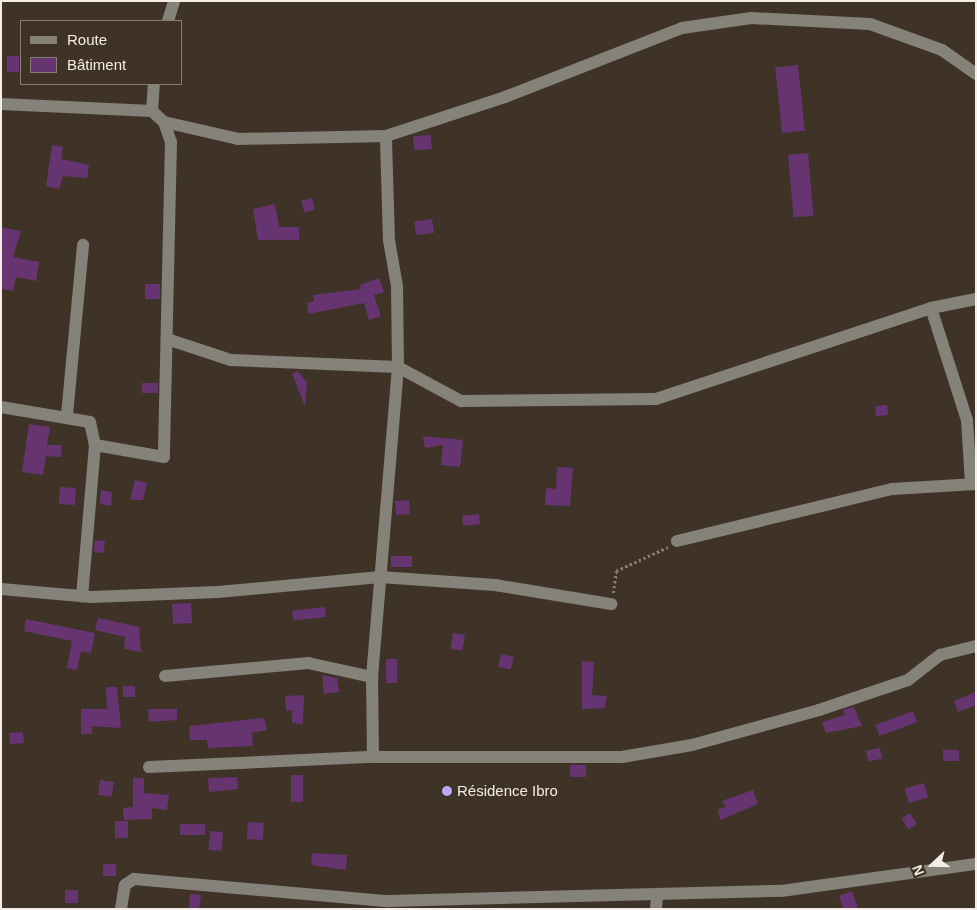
<!DOCTYPE html>
<meta charset="utf-8">
<style>
body{margin:0}
#map{position:relative;width:977px;height:910px;overflow:hidden;background:#3f3327;font-family:Helvetica,sans-serif}
div>[style]{position:absolute}
.building>*{inset:0;background:#663571;transform-origin:0 0}
.path>*{height:2.5px;margin-top:-1.25px;transform-origin:0;background:repeating-linear-gradient(90deg,#877c72 0 2.5px,transparent 0 5px)}
.minor>*{height:12px;margin:-6px;padding:0 6px;transform-origin:6px;border-radius:6px;background:#85827a}
.dots>*{width:14px;height:14px;translate:-50% -50%;box-sizing:border-box;border:2px solid #3f3327;border-radius:50%}
span{translate:-50% -50%;white-space:nowrap;text-align:center;line-height:1.15;-webkit-text-stroke:4px #3f3327;paint-order:stroke}
.poi-label{font-size:15px;color:#f5ece5}
.left{translate:0 -50%;text-align:left}
.frame{position:absolute;inset:0;border:2px solid #f5ece5;pointer-events:none}
.legend{position:absolute;left:20px;top:20px;width:162px;height:65px;box-sizing:border-box;background:#3f3327;border:1px solid #887d73;margin:0;padding:6px 9px;list-style:none;font-size:15px;color:#f5ece5}
.legend li{display:flex;align-items:center;gap:10px;height:25px}
.legend b{width:25px;border:1px solid #887d73}
.north{position:absolute;left:907px;top:840px;width:50px;height:50px;-webkit-text-stroke:4px #3f3327;paint-order:stroke;rotate:249deg;font-size:14px;font-weight:700;line-height:20px;text-align:center;color:#f5ece5}
.north::after{content:'';display:block;margin:auto;width:18px;height:22px;background:#f5ece5;clip-path:polygon(50% 0,100% 100%,50% 72%,0 100%)}
</style>
<div id="map">
<div class="building">
<i style="left:7px;top:56px;width:12px;height:16px"></i>
<i style="left:798px;top:65px;width:66px;height:23px;rotate:84deg"></i>
<i style="left:431px;top:135px;width:14px;height:18px;rotate:86deg"></i>
<i style="clip-path:polygon(52px 145px,63px 147px,61px 159px,89px 165px,87px 178px,63px 176px,59px 189px,46px 186px)"></i>
<i style="left:808px;top:153px;width:63px;height:20px;rotate:85deg"></i>
<i style="left:312px;top:198px;width:12px;height:11px;rotate:76deg"></i>
<i style="clip-path:polygon(275px 204px,279px 227px,299px 227px,299px 240px,258px 240px,253px 209px)"></i>
<i style="left:432px;top:219px;width:14px;height:18px;rotate:82deg"></i>
<i style="clip-path:polygon(1px 227px,21px 231px,13px 257px,39px 262px,36px 281px,16px 277px,13px 291px,1px 289px)"></i>
<i style="clip-path:polygon(379px 278px,384px 292px,374px 295px,381px 316px,369px 320px,364px 303px,308px 314px,307px 302px,314px 302px,313px 295px,361px 289px,360px 285px)"></i>
<i style="left:145px;top:284px;width:15px;height:15px"></i>
<i style="clip-path:polygon(298px 371px,307px 383px,305px 406px,292px 374px)"></i>
<i style="left:142px;top:383px;width:16px;height:10px"></i>
<i style="left:887px;top:405px;width:10px;height:12px;rotate:84deg"></i>
<i style="clip-path:polygon(29px 424px,50px 427px,47px 445px,62px 445px,61px 457px,46px 456px,43px 475px,22px 472px)"></i>
<i style="clip-path:polygon(423px 436px,463px 440px,460px 467px,441px 465px,443px 445px,425px 448px)"></i>
<i style="clip-path:polygon(557px 467px,573px 468px,570px 506px,545px 505px,546px 488px,556px 489px)"></i>
<i style="clip-path:polygon(135px 480px,147px 483px,143px 500px,130px 500px)"></i>
<i style="left:60px;top:487px;width:16px;height:17px;rotate:4deg"></i>
<i style="clip-path:polygon(101px 490px,112px 492px,111px 506px,100px 504px)"></i>
<i style="left:409px;top:500px;width:14px;height:14px;rotate:86deg"></i>
<i style="left:479px;top:514px;width:10px;height:17px;rotate:84deg"></i>
<i style="left:95px;top:540px;width:10px;height:12px;rotate:6deg"></i>
<i style="left:391px;top:556px;width:21px;height:11px"></i>
<i style="left:191px;top:603px;width:20px;height:19px;rotate:87deg"></i>
<i style="left:325px;top:607px;width:10px;height:33px;rotate:84deg"></i>
<i style="clip-path:polygon(98px 618px,139px 627px,141px 652px,124px 649px,125px 637px,95px 630px)"></i>
<i style="clip-path:polygon(26px 619px,95px 633px,91px 653px,81px 651px,77px 670px,67px 668px,72px 641px,24px 631px)"></i>
<i style="left:453px;top:633px;width:12px;height:16px;rotate:9deg"></i>
<i style="left:501px;top:654px;width:13px;height:13px;rotate:13deg"></i>
<i style="left:386px;top:659px;width:11px;height:24px"></i>
<i style="clip-path:polygon(582px 661px,594px 662px,592px 695px,607px 696px,605px 708px,582px 709px)"></i>
<i style="clip-path:polygon(322px 675px,337px 678px,339px 692px,324px 694px)"></i>
<i style="left:123px;top:686px;width:12px;height:11px"></i>
<i style="clip-path:polygon(106px 687px,117px 687px,121px 728px,92px 726px,92px 734px,81px 734px,81px 709px,107px 709px)"></i>
<i style="clip-path:polygon(976px 692px,976px 705px,958px 712px,954px 701px)"></i>
<i style="clip-path:polygon(304px 695px,303px 724px,292px 723px,292px 710px,286px 711px,285px 696px)"></i>
<i style="clip-path:polygon(854px 707px,862px 726px,826px 733px,822px 722px,845px 715px,843px 710px)"></i>
<i style="clip-path:polygon(148px 709px,177px 709px,177px 720px,149px 722px)"></i>
<i style="left:913px;top:711px;width:12px;height:40px;rotate:70deg"></i>
<i style="clip-path:polygon(264px 718px,267px 730px,252px 733px,253px 746px,208px 748px,207px 740px,190px 740px,189px 726px)"></i>
<i style="left:23px;top:732px;width:11px;height:14px;rotate:85deg"></i>
<i style="left:880px;top:748px;width:11px;height:14px;rotate:80deg"></i>
<i style="left:943px;top:750px;width:16px;height:11px"></i>
<i style="left:570px;top:765px;width:16px;height:12px"></i>
<i style="left:291px;top:775px;width:12px;height:27px"></i>
<i style="clip-path:polygon(237px 777px,238px 789px,209px 792px,208px 778px)"></i>
<i style="clip-path:polygon(133px 778px,144px 778px,144px 793px,169px 795px,167px 810px,152px 808px,152px 819px,124px 820px,123px 808px,133px 807px)"></i>
<i style="left:100px;top:780px;width:14px;height:15px;rotate:8deg"></i>
<i style="left:924px;top:783px;width:15px;height:20px;rotate:74deg"></i>
<i style="clip-path:polygon(753px 790px,758px 804px,720px 820px,718px 809px,726px 807px,722px 801px)"></i>
<i style="left:910px;top:813px;width:13px;height:10px;rotate:58deg"></i>
<i style="left:115px;top:821px;width:13px;height:17px"></i>
<i style="left:248px;top:822px;width:16px;height:17px;rotate:4deg"></i>
<i style="left:205px;top:824px;width:11px;height:25px;rotate:90deg"></i>
<i style="left:210px;top:831px;width:13px;height:19px;rotate:4deg"></i>
<i style="clip-path:polygon(312px 853px,347px 855px,346px 870px,311px 865px)"></i>
<i style="left:103px;top:864px;width:13px;height:12px"></i>
<i style="left:65px;top:890px;width:13px;height:13px"></i>
<i style="clip-path:polygon(852px 891px,858px 909px,843px 909px,839px 896px)"></i>
<i style="clip-path:polygon(190px 894px,201px 895px,199px 909px,189px 909px)"></i>
</div>
<div class="path">
<i style="left:613px;top:593px;width:22px;rotate:-82deg"></i>
<i style="left:616px;top:571px;width:57px;rotate:-24.8deg"></i>
</div>
<div class="minor">
<i style="left:168px;top:21px;width:21px;rotate:-73deg"></i>
<i style="left:1px;top:104px;width:151px;rotate:2.7deg"></i>
<i style="left:152px;top:111px;width:16px;rotate:43deg"></i>
<i style="left:164px;top:122px;width:21px;rotate:71deg"></i>
<i style="left:171px;top:142px;width:315px;rotate:91.3deg"></i>
<i style="left:164px;top:457px;width:70px;rotate:-170.1deg"></i>
<i style="left:152px;top:111px;width:27px;rotate:-86deg"></i>
<i style="left:164px;top:122px;width:76px;rotate:12.9deg"></i>
<i style="left:238px;top:139px;width:148px;rotate:-1.2deg"></i>
<i style="left:386px;top:136px;width:125px;rotate:-18.1deg"></i>
<i style="left:505px;top:97px;width:190px;rotate:-21.3deg"></i>
<i style="left:682px;top:28px;width:70px;rotate:-8.2deg"></i>
<i style="left:751px;top:18px;width:119px;rotate:2.9deg"></i>
<i style="left:870px;top:24px;width:77px;rotate:19.9deg"></i>
<i style="left:942px;top:50px;width:42px;rotate:35.2deg"></i>
<i style="left:931px;top:308px;width:118px;rotate:72.2deg"></i>
<i style="left:967px;top:420px;width:64px;rotate:86.4deg"></i>
<i style="left:167px;top:339px;width:67px;rotate:18.2deg"></i>
<i style="left:231px;top:360px;width:167px;rotate:2.4deg"></i>
<i style="left:398px;top:367px;width:72px;rotate:28.4deg"></i>
<i style="left:461px;top:401px;width:195px;rotate:-0.6deg"></i>
<i style="left:656px;top:399px;width:290px;rotate:-18.3deg"></i>
<i style="left:931px;top:308px;width:46px;rotate:-11.3deg"></i>
<i style="left:1px;top:407px;width:90px;rotate:9.6deg"></i>
<i style="left:90px;top:422px;width:24px;rotate:78deg"></i>
<i style="left:95px;top:445px;width:152px;rotate:94.9deg"></i>
<i style="left:67px;top:415px;width:171px;rotate:-84.6deg"></i>
<i style="left:677px;top:541px;width:221px;rotate:-13.6deg"></i>
<i style="left:892px;top:489px;width:84px;rotate:-3.4deg"></i>
<i style="left:1px;top:589px;width:91px;rotate:5deg"></i>
<i style="left:92px;top:597px;width:126px;rotate:-2.3deg"></i>
<i style="left:218px;top:592px;width:163px;rotate:-5.3deg"></i>
<i style="left:380px;top:577px;width:115px;rotate:4deg"></i>
<i style="left:495px;top:585px;width:118px;rotate:9.3deg"></i>
<i style="left:165px;top:676px;width:144px;rotate:-5.2deg"></i>
<i style="left:308px;top:663px;width:66px;rotate:12.3deg"></i>
<i style="left:373px;top:757px;width:80px;rotate:-90.7deg"></i>
<i style="left:372px;top:677px;width:311px;rotate:-85.2deg"></i>
<i style="left:398px;top:367px;width:81px;rotate:-90.7deg"></i>
<i style="left:397px;top:286px;width:47px;rotate:-99.9deg"></i>
<i style="left:389px;top:240px;width:104px;rotate:-91.7deg"></i>
<i style="left:149px;top:767px;width:224px;rotate:-2.6deg"></i>
<i style="left:373px;top:757px;width:249px"></i>
<i style="left:622px;top:757px;width:71px;rotate:-9.7deg"></i>
<i style="left:692px;top:745px;width:132px;rotate:-15.4deg"></i>
<i style="left:819px;top:710px;width:94px;rotate:-18.6deg"></i>
<i style="left:908px;top:680px;width:41px;rotate:-38deg"></i>
<i style="left:940px;top:655px;width:37px;rotate:-14deg"></i>
<i style="left:121px;top:909px;width:24px;rotate:-81deg"></i>
<i style="left:125px;top:885px;width:11px;rotate:-34deg"></i>
<i style="left:134px;top:879px;width:255px;rotate:5deg"></i>
<i style="left:388px;top:901px;width:393px;rotate:-1.5deg"></i>
<i style="left:781px;top:891px;width:197px;rotate:-7.9deg"></i>
<i style="left:656px;top:909px;width:15px;rotate:-86deg"></i>
</div>
<div class="dots">
<i style="left:447px;top:791px;background:#bbaaf6"></i>
</div>
<div class="poi-label">
<span class="left" style="left:457px;top:791px">Résidence Ibro</span>
</div>
<div class="frame"></div>
<ul class="legend">
<li><b style="height:6px;background:#85827a"></b>Route</li>
<li><b style="height:14px;background:#663571"></b>Bâtiment</li>
</ul>
<div class="north">N</div>
</div>
